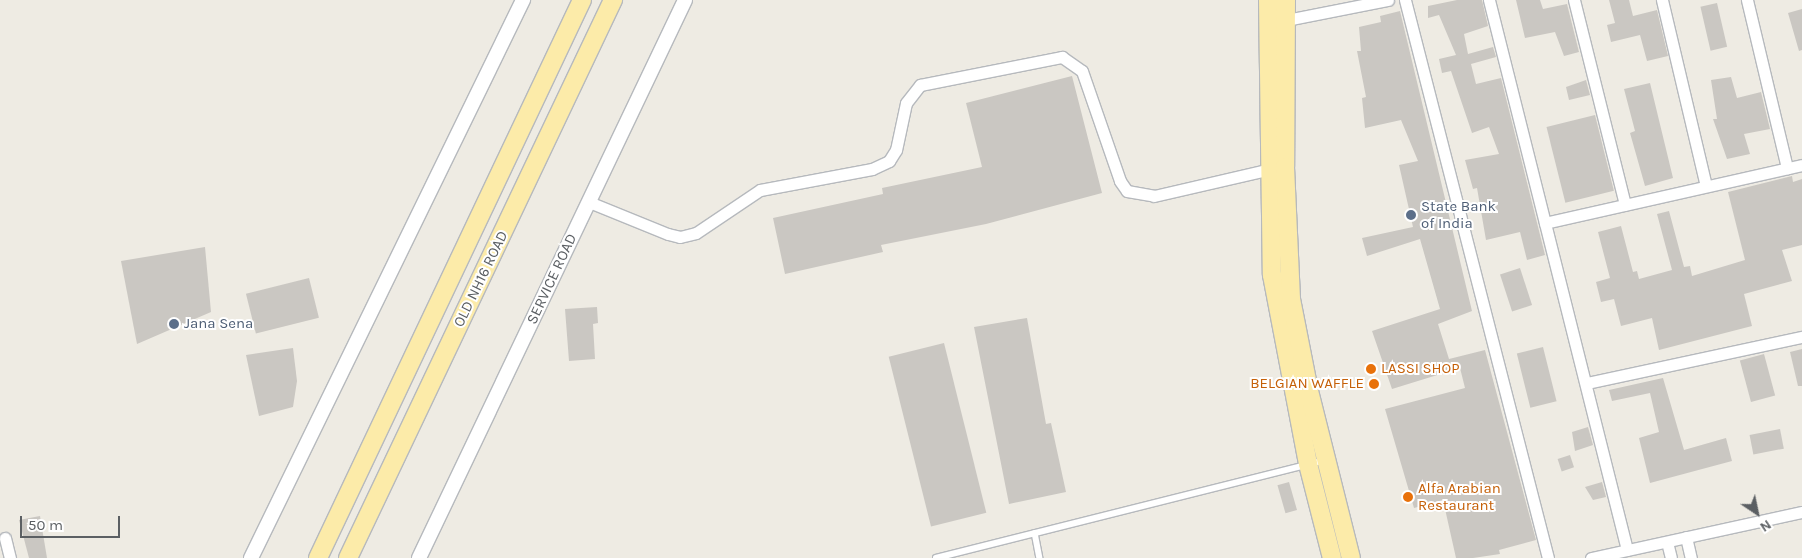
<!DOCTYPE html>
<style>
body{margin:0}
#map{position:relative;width:1802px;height:558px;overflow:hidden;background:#eeebe3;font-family:Karla,sans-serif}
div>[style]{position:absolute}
.building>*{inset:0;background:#cac7c2;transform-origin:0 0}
.roads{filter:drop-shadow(1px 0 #b6b9bd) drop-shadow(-1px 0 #b6b9bd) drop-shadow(0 1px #b6b9bd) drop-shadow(0 -1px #b6b9bd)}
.service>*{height:5.5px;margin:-2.75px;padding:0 2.75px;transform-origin:2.75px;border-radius:2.75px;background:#fff}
.minor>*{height:11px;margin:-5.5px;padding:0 5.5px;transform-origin:5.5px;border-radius:5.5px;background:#fff}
.tertiary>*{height:14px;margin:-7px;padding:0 7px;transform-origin:7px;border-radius:7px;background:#fff}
.primary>*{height:18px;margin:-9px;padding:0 9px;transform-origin:9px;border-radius:9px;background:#fceba9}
.dots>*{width:14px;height:14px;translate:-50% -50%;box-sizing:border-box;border:2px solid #fff;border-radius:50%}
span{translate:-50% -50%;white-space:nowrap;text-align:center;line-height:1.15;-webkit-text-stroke:4px #fff;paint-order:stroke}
.service-label{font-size:15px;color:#4e5e75}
.left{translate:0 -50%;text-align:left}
.street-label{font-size:15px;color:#5b5f63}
.food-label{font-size:15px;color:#c56008}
.right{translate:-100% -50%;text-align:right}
.north{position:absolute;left:1732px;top:488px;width:50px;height:50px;-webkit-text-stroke:4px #fff;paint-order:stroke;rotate:146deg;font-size:14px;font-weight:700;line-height:20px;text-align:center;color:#5b5f63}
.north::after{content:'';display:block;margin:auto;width:18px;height:22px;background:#5b5f63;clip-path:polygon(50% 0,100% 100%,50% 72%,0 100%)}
.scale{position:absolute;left:20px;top:516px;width:100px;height:22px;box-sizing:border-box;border:2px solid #5b5f63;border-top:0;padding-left:6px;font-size:15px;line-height:18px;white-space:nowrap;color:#5b5f63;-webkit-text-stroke:4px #fff;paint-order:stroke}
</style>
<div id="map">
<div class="building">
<i style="clip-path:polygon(1457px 0,1482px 0,1488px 26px,1464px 34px,1468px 54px,1493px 47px,1496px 57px,1471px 64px,1476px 84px,1501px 78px,1545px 255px,1527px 260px,1520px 232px,1486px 240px,1477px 188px,1473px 189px,1465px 160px,1499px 154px,1489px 127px,1472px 133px,1451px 71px,1442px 73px,1439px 59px,1456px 55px,1439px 15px,1428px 18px,1428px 6px)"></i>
<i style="clip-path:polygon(1516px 0,1540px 0,1543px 9px,1567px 4px,1579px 52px,1564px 56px,1555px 32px,1525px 38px)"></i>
<i style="clip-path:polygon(1609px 0,1629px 0,1633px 16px,1657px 10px,1668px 56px,1647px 61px,1640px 35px,1611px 42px,1607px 25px,1615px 23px)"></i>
<i style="left:1717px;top:3px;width:45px;height:17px;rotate:77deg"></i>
<i style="clip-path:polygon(1802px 9px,1802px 50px,1799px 51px,1788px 13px)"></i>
<i style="clip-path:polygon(1400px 11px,1472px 311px,1438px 324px,1449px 359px,1485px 350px,1536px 540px,1499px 550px,1500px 554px,1473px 558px,1456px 558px,1443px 500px,1414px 508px,1385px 409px,1465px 388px,1460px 368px,1392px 389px,1372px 331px,1440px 309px,1420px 239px,1367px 256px,1362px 238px,1413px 227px,1399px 165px,1418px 161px,1401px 120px,1365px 128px,1362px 98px,1366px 97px,1357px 51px,1361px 51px,1359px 27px,1381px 22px,1380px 16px)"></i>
<i style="clip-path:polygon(1072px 76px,1102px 193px,986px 224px,881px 245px,883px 252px,785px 274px,773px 218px,883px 194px,882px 188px,982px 167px,966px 103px)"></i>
<i style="clip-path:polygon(1731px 77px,1737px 98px,1761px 92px,1770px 129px,1744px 134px,1750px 154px,1727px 159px,1713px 119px,1717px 119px,1711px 80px)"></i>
<i style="clip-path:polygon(1586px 80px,1590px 95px,1569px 100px,1566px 87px)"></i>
<i style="clip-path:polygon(1650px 83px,1673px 178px,1645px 186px,1630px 133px,1635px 131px,1624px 89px)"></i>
<i style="left:1595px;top:115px;width:78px;height:50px;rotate:76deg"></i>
<i style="clip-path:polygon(1792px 176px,1793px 182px,1802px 179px,1802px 245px,1782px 250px,1792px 281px,1744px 294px,1752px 326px,1659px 350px,1652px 318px,1621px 326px,1614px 299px,1601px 302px,1596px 282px,1610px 278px,1598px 232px,1621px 226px,1633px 272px,1637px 271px,1639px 279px,1672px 270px,1657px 214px,1669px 211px,1684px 267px,1690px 266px,1692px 276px,1745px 260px,1728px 192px)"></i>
<i style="clip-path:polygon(205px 247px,211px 312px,137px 344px,121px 261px)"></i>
<i style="left:1520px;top:268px;width:39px;height:21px;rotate:72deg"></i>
<i style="left:309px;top:278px;width:41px;height:65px;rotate:76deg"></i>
<i style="clip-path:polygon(597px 307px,598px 323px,593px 324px,595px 359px,569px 361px,565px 309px)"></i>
<i style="clip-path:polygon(1027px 318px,1046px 424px,1051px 423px,1066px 492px,1009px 504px,974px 327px)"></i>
<i style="left:944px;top:343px;width:175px;height:57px;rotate:76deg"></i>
<i style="left:1543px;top:347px;width:56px;height:27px;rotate:76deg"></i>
<i style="clip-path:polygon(293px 348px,297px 381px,293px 407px,259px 416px,246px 355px)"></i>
<i style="clip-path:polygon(1802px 349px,1802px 386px,1798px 386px,1790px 352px)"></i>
<i style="left:1764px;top:354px;width:43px;height:25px;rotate:75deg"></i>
<i style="clip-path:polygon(1663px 378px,1684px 450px,1726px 438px,1732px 461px,1650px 483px,1639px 438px,1659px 432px,1650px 393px,1612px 401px,1609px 390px)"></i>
<i style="clip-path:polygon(1588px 427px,1593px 445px,1575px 451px,1572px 432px)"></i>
<i style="left:1780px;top:429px;width:20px;height:31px;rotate:79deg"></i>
<i style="left:1570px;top:455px;width:13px;height:13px;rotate:72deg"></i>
<i style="left:1289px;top:482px;width:29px;height:12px;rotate:74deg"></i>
<i style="clip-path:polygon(1602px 482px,1606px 497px,1593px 500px,1585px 487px)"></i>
<i style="clip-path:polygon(40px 516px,47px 558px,29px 558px,19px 520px)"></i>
</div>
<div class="roads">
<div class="service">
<i style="left:1035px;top:533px;width:25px;rotate:79deg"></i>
<i style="left:936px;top:558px;width:401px;rotate:-14.1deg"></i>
</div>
<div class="minor">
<i style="left:1405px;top:0;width:576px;rotate:75.63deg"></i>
<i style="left:1489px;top:0;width:567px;rotate:75.91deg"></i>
<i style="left:1574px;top:0;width:211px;rotate:76deg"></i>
<i style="left:1662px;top:0;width:191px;rotate:76.7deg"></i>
<i style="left:1747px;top:0;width:173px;rotate:76.6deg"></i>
<i style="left:1281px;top:21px;width:109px;rotate:-11.1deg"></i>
<i style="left:589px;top:202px;width:85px;rotate:22.1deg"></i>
<i style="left:668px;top:234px;width:12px;rotate:14deg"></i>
<i style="left:680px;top:237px;width:16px;rotate:-14deg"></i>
<i style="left:696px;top:233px;width:77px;rotate:-33.9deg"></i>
<i style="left:760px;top:190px;width:114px;rotate:-10.6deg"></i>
<i style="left:872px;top:169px;width:19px;rotate:-25deg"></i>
<i style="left:889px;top:161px;width:13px;rotate:-58deg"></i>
<i style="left:896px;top:150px;width:48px;rotate:-78deg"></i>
<i style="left:906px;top:103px;width:23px;rotate:-52deg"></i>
<i style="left:920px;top:85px;width:145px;rotate:-11.2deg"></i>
<i style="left:1062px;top:57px;width:24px;rotate:35deg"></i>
<i style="left:1082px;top:71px;width:116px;rotate:70.9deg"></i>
<i style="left:1120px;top:181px;width:12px;rotate:55deg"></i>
<i style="left:1127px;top:191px;width:27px;rotate:10deg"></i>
<i style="left:1154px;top:196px;width:116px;rotate:-13deg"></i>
<i style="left:1545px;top:223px;width:263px;rotate:-12.7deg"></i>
<i style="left:1587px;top:383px;width:220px;rotate:-12.1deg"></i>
<i style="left:1686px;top:537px;width:22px;rotate:77deg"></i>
<i style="left:5px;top:538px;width:21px;rotate:76deg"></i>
<i style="left:1667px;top:542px;width:16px;rotate:76deg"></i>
<i style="left:1591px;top:558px;width:216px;rotate:-12.3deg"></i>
</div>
<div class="tertiary">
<i style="left:251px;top:558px;width:621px;rotate:-64.01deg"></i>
<i style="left:419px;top:558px;width:618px;rotate:-64.51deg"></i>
</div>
<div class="primary">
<i style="left:1268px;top:0;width:275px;rotate:89.2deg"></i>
<i style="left:1272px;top:275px;width:192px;rotate:79.2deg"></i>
<i style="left:1308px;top:464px;width:97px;rotate:75.7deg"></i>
<i style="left:1286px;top:0;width:167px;rotate:90.3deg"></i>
<i style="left:1285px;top:167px;width:132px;rotate:87.4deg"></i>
<i style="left:1291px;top:299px;width:94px;rotate:78.9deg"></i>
<i style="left:1309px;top:391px;width:172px;rotate:75.9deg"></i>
<i style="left:318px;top:558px;width:617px;rotate:-64.68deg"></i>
<i style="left:348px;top:558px;width:618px;rotate:-64.6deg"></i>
</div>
</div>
<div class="dots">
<i style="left:1411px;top:215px;background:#5c6f8a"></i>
<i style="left:174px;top:324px;background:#5c6f8a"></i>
<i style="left:1371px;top:369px;background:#e8710a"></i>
<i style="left:1374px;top:384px;background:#e8710a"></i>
<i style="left:1408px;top:497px;background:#e8710a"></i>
</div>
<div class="service-label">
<span class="left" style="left:1421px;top:215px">State Bank<br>of India</span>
<span class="left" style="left:184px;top:324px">Jana Sena</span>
</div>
<div class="street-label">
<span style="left:481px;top:279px;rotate:-64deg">OLD NH16 ROAD</span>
<span style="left:552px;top:279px;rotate:-65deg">SERVICE ROAD</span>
</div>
<div class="food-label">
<span class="left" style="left:1381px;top:369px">LASSI SHOP</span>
<span class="right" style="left:1364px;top:384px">BELGIAN WAFFLE</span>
<span class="left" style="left:1418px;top:497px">Alfa Arabian<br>Restaurant</span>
</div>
<div class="north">N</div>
<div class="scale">50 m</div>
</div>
